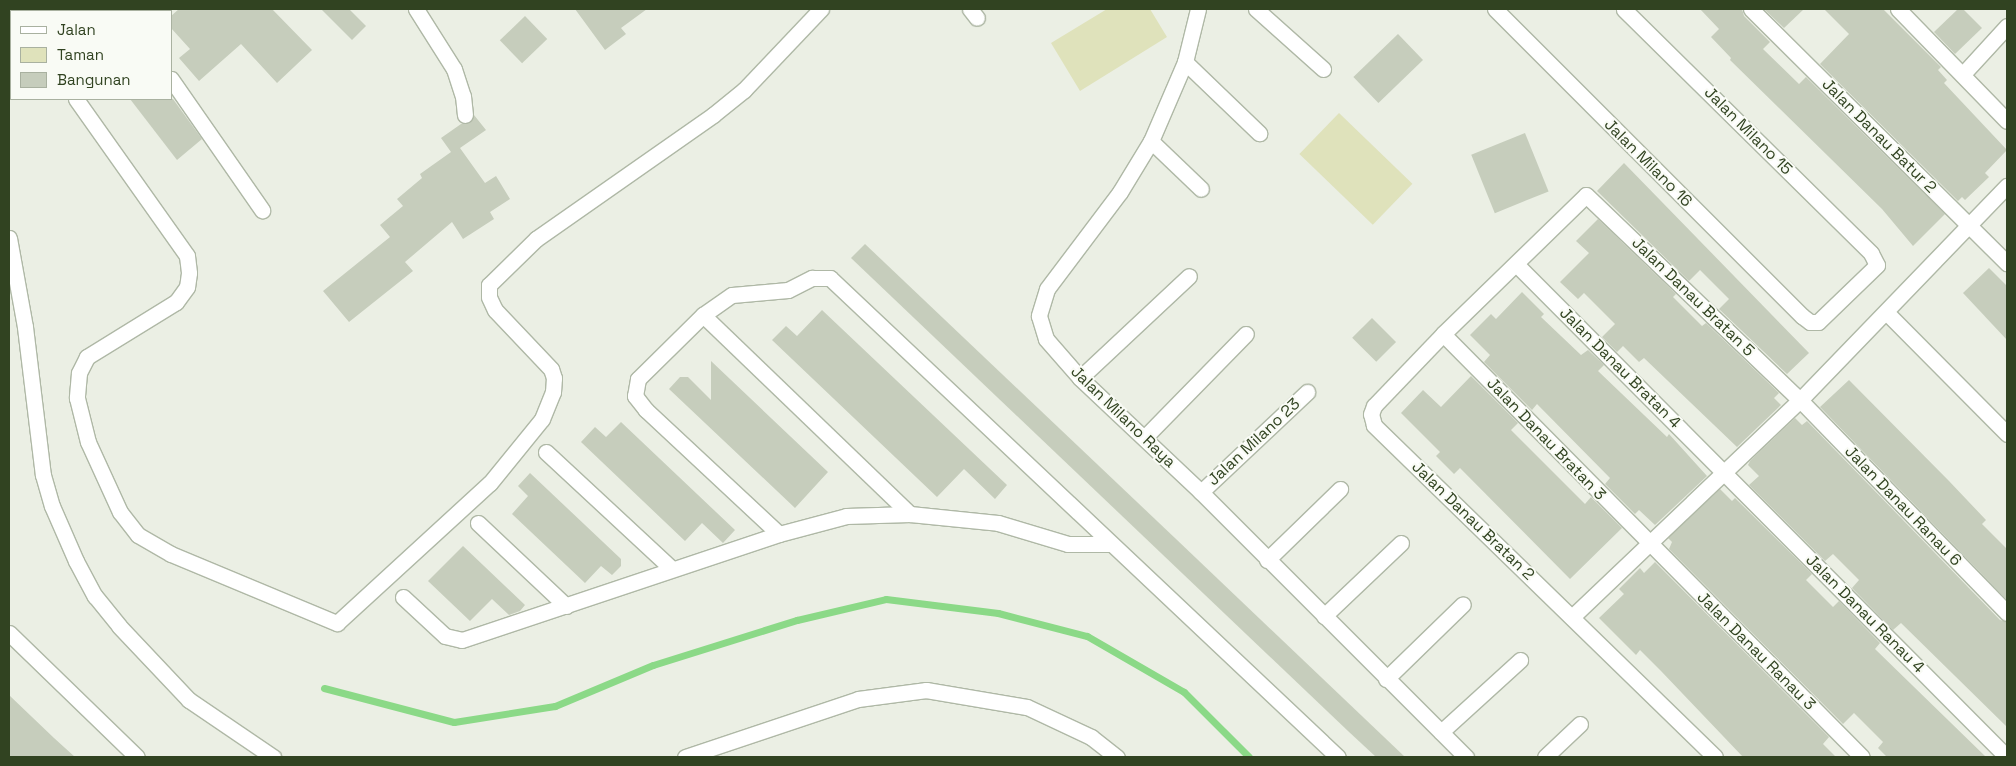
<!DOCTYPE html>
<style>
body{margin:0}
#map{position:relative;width:2016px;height:766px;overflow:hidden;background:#ebefe4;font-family:"Space Grotesk",sans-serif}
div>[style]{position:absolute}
.green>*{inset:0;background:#dfe2bb;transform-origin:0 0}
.stream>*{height:7px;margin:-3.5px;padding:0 3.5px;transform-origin:3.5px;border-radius:3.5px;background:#8bd987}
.building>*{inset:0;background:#c6cdbc;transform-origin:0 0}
.roads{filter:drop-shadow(1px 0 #afb8a6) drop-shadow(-1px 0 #afb8a6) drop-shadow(0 1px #afb8a6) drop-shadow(0 -1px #afb8a6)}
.minor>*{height:15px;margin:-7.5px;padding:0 7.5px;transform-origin:7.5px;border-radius:7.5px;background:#fff}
span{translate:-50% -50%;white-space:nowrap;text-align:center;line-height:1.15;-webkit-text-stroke:4px #f9fbf5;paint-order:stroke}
.street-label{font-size:16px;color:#314321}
.frame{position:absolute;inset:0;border:10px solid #314321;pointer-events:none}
.legend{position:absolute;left:10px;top:10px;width:162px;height:90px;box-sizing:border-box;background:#f9fbf5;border:1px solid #a9b1a0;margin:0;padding:6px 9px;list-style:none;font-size:15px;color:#314321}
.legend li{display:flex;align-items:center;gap:10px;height:25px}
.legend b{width:25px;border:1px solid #a9b1a0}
</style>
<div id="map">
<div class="green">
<i style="clip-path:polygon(1107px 9px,1150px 9px,1167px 37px,1080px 91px,1051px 43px)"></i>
<i style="left:1339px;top:113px;width:102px;height:57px;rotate:44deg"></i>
</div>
<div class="stream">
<i style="left:324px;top:688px;width:134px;rotate:14.7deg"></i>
<i style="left:454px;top:722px;width:102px;rotate:-9deg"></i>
<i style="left:555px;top:706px;width:106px;rotate:-22.7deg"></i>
<i style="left:653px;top:665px;width:151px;rotate:-17.4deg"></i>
<i style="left:797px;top:620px;width:91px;rotate:-13.3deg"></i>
<i style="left:886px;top:599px;width:113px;rotate:7.1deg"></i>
<i style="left:998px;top:613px;width:92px;rotate:14.5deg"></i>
<i style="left:1087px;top:636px;width:112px;rotate:30deg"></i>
<i style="left:1184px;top:692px;width:92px;rotate:45deg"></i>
</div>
<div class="building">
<i style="clip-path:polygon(179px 9px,272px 9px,312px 50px,277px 83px,241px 44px,199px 81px,179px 58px,190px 49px,171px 28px,171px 16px)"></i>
<i style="clip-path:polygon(321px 9px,349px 9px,366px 26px,352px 40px)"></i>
<i style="clip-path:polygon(575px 9px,647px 9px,621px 28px,626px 34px,605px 50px)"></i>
<i style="clip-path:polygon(1700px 9px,1742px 9px,1744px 16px,1770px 42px,1763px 49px,1799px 84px,1806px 77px,1945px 214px,1913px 246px,1882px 209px,1730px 60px,1731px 58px,1711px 37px,1719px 29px)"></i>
<i style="clip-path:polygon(1764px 9px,1804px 9px,1784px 28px)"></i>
<i style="clip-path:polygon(1824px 9px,1883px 9px,1941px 67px,1938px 70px,1947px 80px,1944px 83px,2007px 150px,1985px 173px,1989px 177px,1965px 200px,1962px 197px,1958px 201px,1820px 64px,1849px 34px)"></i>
<i style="clip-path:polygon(1958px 9px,1963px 9px,1982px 28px,1955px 54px,1934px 32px)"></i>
<i style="left:525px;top:16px;width:32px;height:35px;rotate:46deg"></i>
<i style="left:1398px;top:34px;width:36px;height:62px;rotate:46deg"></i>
<i style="clip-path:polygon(130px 99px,173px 99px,202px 139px,177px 160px)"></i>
<i style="clip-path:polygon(474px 115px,486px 130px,460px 148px,485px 183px,496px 176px,510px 199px,490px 212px,494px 219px,463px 239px,452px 222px,405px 262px,413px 271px,349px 322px,323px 291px,390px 237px,380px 225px,403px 206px,397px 199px,422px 178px,420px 174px,451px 152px,441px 138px,461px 124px,470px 123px)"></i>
<i style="left:1525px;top:133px;width:63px;height:58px;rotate:68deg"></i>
<i style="clip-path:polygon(1624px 163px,1809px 353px,1787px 374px,1719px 309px,1729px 299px,1700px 270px,1689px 281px,1597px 191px)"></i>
<i style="clip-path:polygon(1598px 219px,1676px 294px,1673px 297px,1702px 326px,1706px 323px,1779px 393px,1774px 398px,1781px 405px,1737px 447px,1644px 358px,1639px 362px,1623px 346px,1617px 352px,1602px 337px,1615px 324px,1584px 293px,1578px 299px,1560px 282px,1589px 253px,1576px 241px)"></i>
<i style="clip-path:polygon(865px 244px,1176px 539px,1405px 757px,1376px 757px,1348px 731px,851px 258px)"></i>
<i style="clip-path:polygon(1989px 268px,2007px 286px,2007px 340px,1963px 293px)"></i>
<i style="clip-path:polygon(1522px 292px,1544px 314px,1541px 317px,1581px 355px,1588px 350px,1604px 365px,1598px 371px,1667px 437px,1669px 434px,1707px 476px,1655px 525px,1639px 510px,1635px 514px,1605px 484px,1610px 478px,1537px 404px,1532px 410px,1484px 362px,1490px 355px,1470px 335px,1491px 314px,1496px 319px)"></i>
<i style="clip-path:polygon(822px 310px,1007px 485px,995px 499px,964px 469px,937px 497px,772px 340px,786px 326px,797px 336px)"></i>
<i style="left:1372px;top:318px;width:34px;height:28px;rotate:45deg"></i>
<i style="clip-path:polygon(711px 361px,828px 472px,795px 508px,669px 389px,680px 377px,688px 377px,711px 400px)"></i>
<i style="clip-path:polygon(1471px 376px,1518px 423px,1511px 430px,1585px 504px,1591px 497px,1622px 528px,1570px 579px,1460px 468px,1454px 474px,1436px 456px,1440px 452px,1401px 413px,1423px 390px,1441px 407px)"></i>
<i style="clip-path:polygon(1849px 380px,1949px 481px,1986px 520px,1982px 524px,2007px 549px,2007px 600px,1820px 407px)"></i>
<i style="clip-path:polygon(1795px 418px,1802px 425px,1807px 421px,2000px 620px,2007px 622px,2007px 727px,1901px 623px,1893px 630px,1852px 588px,1859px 580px,1833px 554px,1825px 561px,1749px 485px,1759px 476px,1748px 465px,1750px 461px)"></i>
<i style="clip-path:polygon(621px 422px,735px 530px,723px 543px,702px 523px,685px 541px,581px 442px,595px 427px,606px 437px)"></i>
<i style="clip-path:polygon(530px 473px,621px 559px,621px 566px,612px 575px,601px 566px,585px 583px,512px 514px,528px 496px,518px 486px)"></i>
<i style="clip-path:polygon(1720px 489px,1732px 501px,1735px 498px,1812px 574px,1806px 580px,1833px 607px,1839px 601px,1880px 643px,1875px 649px,1986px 757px,1887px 757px,1878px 748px,1883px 742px,1854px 713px,1843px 724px,1669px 549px,1672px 542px,1668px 538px)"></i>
<i style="clip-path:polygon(463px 546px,525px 605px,520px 611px,509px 615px,492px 599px,470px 621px,428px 581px)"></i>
<i style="clip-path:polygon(1655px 562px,1829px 737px,1823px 744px,1836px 757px,1743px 757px,1661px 671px,1640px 650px,1636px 655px,1599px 618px,1624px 594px,1619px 589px,1640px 568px,1644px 573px)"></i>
<i style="clip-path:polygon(9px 695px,54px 738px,75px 757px,9px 757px)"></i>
</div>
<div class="roads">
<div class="minor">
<i style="left:24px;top:9px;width:2px;rotate:63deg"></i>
<i style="left:118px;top:9px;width:3px;rotate:45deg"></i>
<i style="left:416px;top:9px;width:71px;rotate:57.7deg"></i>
<i style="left:454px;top:69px;width:28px;rotate:72deg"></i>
<i style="left:463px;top:96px;width:19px;rotate:84deg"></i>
<i style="left:970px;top:9px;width:11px;rotate:52deg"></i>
<i style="left:1198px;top:9px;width:55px;rotate:103.8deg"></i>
<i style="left:1185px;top:62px;width:86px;rotate:113.3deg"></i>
<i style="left:1151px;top:141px;width:60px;rotate:121.3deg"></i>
<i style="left:1120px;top:192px;width:121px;rotate:127deg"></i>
<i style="left:1047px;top:289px;width:28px;rotate:107deg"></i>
<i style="left:1039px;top:316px;width:24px;rotate:73deg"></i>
<i style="left:1046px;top:339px;width:52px;rotate:48.9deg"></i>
<i style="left:1080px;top:378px;width:166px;rotate:43.3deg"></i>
<i style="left:1201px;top:492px;width:375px;rotate:45deg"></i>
<i style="left:1256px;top:9px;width:90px;rotate:41.8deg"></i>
<i style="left:1495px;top:9px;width:434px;rotate:45deg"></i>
<i style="left:1802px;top:316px;width:10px;rotate:37deg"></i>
<i style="left:1810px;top:322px;width:8px"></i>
<i style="left:1818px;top:322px;width:82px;rotate:-44deg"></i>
<i style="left:1877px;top:265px;width:13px;rotate:-117deg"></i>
<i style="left:1871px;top:253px;width:347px;rotate:-135.4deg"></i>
<i style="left:1751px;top:9px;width:361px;rotate:44.8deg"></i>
<i style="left:1898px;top:9px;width:156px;rotate:45.8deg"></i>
<i style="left:1185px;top:62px;width:103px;rotate:43.8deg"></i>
<i style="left:1963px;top:74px;width:65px;rotate:-47.5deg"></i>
<i style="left:171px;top:79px;width:160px;rotate:55.2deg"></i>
<i style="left:76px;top:99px;width:192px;rotate:54.7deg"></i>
<i style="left:187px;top:256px;width:17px;rotate:83deg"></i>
<i style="left:189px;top:273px;width:14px;rotate:98deg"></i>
<i style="left:187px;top:287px;width:19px;rotate:126deg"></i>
<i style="left:176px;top:302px;width:105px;rotate:148.3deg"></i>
<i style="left:87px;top:357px;width:18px;rotate:117deg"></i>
<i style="left:79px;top:373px;width:25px;rotate:95deg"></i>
<i style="left:77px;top:398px;width:45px;rotate:76deg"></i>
<i style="left:88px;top:442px;width:77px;rotate:65.4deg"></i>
<i style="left:120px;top:512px;width:29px;rotate:52deg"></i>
<i style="left:138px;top:535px;width:38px;rotate:30deg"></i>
<i style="left:171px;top:554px;width:180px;rotate:22.6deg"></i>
<i style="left:337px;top:623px;width:207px;rotate:-42.5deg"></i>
<i style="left:490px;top:483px;width:82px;rotate:-50.9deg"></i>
<i style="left:542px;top:419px;width:29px;rotate:-68deg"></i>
<i style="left:553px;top:392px;width:14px;rotate:-86deg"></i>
<i style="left:554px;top:378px;width:9px;rotate:-108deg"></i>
<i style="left:551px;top:369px;width:81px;rotate:-133.5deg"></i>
<i style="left:495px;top:310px;width:14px;rotate:-115deg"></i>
<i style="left:489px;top:297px;width:12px;rotate:-90deg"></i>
<i style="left:489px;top:285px;width:66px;rotate:-44.4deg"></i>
<i style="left:536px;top:239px;width:216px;rotate:-35deg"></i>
<i style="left:713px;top:115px;width:40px;rotate:-39deg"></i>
<i style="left:744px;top:90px;width:112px;rotate:-46.5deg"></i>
<i style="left:1151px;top:141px;width:69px;rotate:43.8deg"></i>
<i style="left:9px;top:238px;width:90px;rotate:79.8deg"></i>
<i style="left:25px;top:327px;width:149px;rotate:83.1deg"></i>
<i style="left:43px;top:475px;width:32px;rotate:74deg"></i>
<i style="left:52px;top:506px;width:60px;rotate:66.4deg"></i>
<i style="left:76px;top:561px;width:40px;rotate:62deg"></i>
<i style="left:95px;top:596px;width:38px;rotate:51deg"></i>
<i style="left:119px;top:626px;width:102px;rotate:46.6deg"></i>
<i style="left:189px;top:700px;width:102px;rotate:34.2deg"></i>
<i style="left:1516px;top:264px;width:696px;rotate:45.12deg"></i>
<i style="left:1886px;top:312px;width:172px;rotate:45.2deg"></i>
<i style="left:703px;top:315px;width:287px;rotate:43.9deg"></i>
<i style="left:1443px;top:334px;width:595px;rotate:45.27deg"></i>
<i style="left:1080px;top:378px;width:149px;rotate:-43.1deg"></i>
<i style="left:1145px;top:437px;width:144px;rotate:-45.6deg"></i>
<i style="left:546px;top:452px;width:172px;rotate:42.9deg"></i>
<i style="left:1201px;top:492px;width:146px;rotate:-43.3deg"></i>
<i style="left:478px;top:523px;width:121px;rotate:43.3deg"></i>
<i style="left:779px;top:534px;width:182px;rotate:-137deg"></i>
<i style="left:646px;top:410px;width:18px;rotate:-128deg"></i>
<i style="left:635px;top:396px;width:17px;rotate:-80deg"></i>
<i style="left:638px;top:379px;width:91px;rotate:-44.6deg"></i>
<i style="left:703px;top:315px;width:35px;rotate:-35deg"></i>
<i style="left:732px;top:295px;width:56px;rotate:-5.1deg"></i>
<i style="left:788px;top:290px;width:27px;rotate:-27deg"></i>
<i style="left:812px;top:278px;width:18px"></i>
<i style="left:830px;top:278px;width:698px;rotate:43.32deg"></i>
<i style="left:1267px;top:560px;width:102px;rotate:-44.2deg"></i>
<i style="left:403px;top:597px;width:57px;rotate:42.9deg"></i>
<i style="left:445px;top:636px;width:17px;rotate:13deg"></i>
<i style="left:462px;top:640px;width:334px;rotate:-18.5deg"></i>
<i style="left:779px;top:534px;width:69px;rotate:-15deg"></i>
<i style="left:846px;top:516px;width:64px;rotate:-1.8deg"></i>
<i style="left:910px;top:514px;width:88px;rotate:5.8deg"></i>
<i style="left:998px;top:523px;width:73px;rotate:16.7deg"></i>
<i style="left:1068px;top:544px;width:42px"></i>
<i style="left:1324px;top:616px;width:106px;rotate:-43.5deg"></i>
<i style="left:1572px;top:617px;width:315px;rotate:-43.6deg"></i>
<i style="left:1800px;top:400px;width:298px;rotate:-46deg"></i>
<i style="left:9px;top:633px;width:178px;rotate:44.1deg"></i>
<i style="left:1386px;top:679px;width:107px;rotate:-44.2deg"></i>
<i style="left:1441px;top:732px;width:107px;rotate:-42.3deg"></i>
<i style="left:685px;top:757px;width:182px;rotate:-18.5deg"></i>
<i style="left:858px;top:699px;width:69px;rotate:-7.5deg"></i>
<i style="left:926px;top:690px;width:102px;rotate:9.6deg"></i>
<i style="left:1027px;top:707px;width:71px;rotate:25.1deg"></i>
<i style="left:1091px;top:737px;width:33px;rotate:38deg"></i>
<i style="left:1545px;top:757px;width:48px;rotate:-43.3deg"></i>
<i style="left:1715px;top:757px;width:476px;rotate:-135.8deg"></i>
<i style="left:1374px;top:425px;width:11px;rotate:-105deg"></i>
<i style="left:1371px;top:414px;width:9px;rotate:-69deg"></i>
<i style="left:1374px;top:406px;width:100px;rotate:-46.2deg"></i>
<i style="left:1443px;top:334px;width:199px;rotate:-44.2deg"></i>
<i style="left:1586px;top:195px;width:296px;rotate:43.8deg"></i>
<i style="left:1800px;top:400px;width:297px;rotate:45.8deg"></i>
</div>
</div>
<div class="street-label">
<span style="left:1748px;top:131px;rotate:45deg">Jalan Milano 15</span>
<span style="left:1879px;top:136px;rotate:45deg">Jalan Danau Batur 2</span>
<span style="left:1648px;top:163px;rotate:45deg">Jalan Milano 16</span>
<span style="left:1693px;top:297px;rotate:44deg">Jalan Danau Bratan 5</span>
<span style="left:1620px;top:368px;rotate:45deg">Jalan Danau Bratan 4</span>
<span style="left:1123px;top:417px;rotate:44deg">Jalan Milano Raya</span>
<span style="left:1546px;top:439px;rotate:46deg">Jalan Danau Bratan 3</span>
<span style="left:1254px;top:442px;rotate:-43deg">Jalan Milano 23</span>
<span style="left:1903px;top:506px;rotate:46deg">Jalan Danau Ranau 6</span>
<span style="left:1473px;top:521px;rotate:44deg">Jalan Danau Bratan 2</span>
<span style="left:1865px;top:614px;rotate:45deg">Jalan Danau Ranau 4</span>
<span style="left:1756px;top:651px;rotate:45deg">Jalan Danau Ranau 3</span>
</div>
<div class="frame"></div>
<ul class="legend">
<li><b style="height:6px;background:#fff"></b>Jalan</li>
<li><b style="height:14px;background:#dfe2bb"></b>Taman</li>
<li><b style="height:14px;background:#c6cdbc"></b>Bangunan</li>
</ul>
</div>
